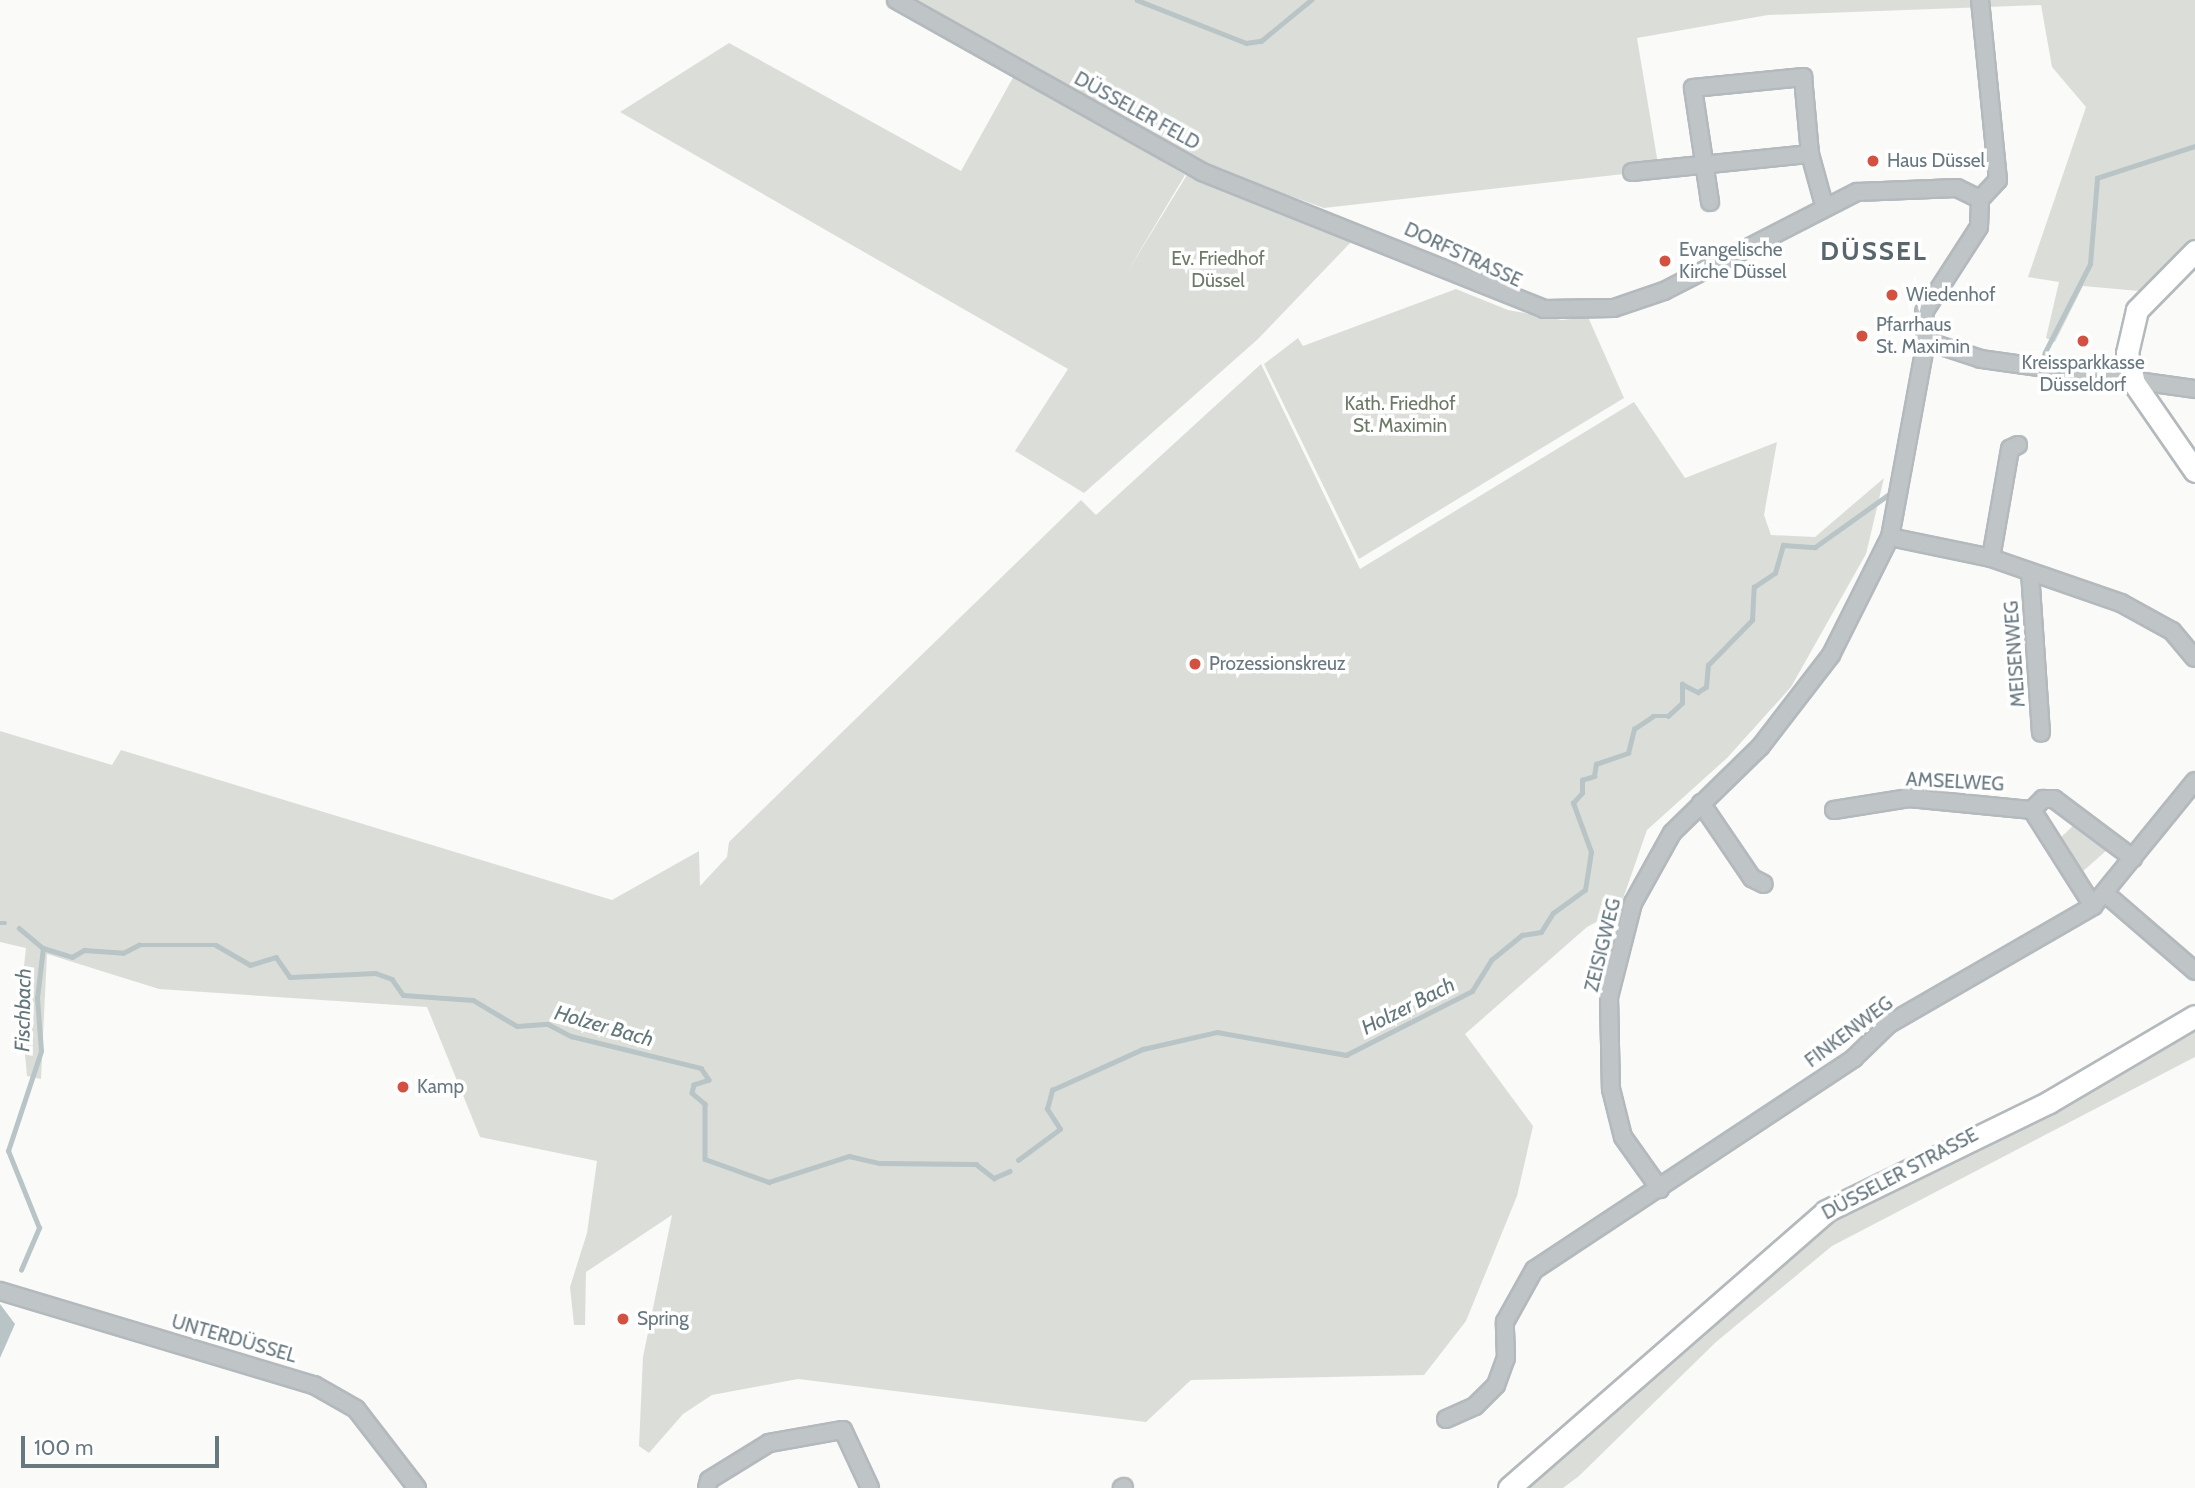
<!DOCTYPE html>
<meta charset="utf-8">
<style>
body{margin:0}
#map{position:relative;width:2195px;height:1488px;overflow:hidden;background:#fafaf8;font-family:Cabin,sans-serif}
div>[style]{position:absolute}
.green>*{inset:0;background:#dbded8}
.water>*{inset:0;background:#b8c4c6}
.stream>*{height:4.5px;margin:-2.25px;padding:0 2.25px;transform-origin:2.25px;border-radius:2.25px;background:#b8c4c6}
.roads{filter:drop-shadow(2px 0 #b3b9bc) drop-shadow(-2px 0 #b3b9bc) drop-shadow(0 2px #b3b9bc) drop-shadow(0 -2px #b3b9bc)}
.minor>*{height:16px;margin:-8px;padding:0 8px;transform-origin:8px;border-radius:8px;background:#bfc4c7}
.major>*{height:21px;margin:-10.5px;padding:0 10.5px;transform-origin:10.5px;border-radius:10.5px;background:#fff}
.dots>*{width:19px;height:19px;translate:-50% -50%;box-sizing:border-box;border:4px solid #fff;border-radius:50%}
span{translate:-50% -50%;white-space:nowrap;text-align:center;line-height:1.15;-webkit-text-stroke:7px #fff;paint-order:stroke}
.street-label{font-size:19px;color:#677880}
.poi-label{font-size:19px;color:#677880}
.left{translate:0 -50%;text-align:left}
.park-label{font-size:19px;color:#6c7966}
.water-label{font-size:21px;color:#637679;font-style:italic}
.district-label{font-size:26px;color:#59666c;font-weight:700;letter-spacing:2px}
.scale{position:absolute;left:21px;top:1436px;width:198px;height:32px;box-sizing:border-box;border:4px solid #677880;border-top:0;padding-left:9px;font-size:21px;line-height:24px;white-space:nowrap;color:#677880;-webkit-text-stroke:5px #fff;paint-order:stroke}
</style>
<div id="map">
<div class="green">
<i style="clip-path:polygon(907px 0,2195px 0,2195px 242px,2139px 291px,2083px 286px,2055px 342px,2046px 338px,2059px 282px,2028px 277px,2086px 107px,2052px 67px,2041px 5px,1768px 15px,1637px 38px,1659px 170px,1324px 208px,1185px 158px)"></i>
<i style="clip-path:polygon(729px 43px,961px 171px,1015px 74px,1185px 175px,1126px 274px,1187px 175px,1352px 241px,1258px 339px,1084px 493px,1015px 451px,1068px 369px,620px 112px)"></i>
<i style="clip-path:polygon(1456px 289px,1508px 310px,1562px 320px,1588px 317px,1624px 398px,1359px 559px,1264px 364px,1298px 338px,1303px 346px)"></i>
<i style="clip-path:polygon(1261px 364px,1360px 569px,1634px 402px,1685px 478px,1777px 442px,1764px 515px,1771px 535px,1815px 537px,1884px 478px,1866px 554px,1791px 687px,1727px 758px,1647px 830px,1619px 910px,1587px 927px,1465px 1034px,1533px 1126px,1517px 1196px,1466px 1321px,1424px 1375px,1191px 1380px,1146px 1422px,798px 1379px,712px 1395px,683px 1414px,649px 1453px,639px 1446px,643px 1357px,672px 1215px,586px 1272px,585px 1325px,574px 1325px,570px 1287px,587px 1233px,597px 1161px,480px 1137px,427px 1007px,159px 989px,47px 954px,41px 1079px,27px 1076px,20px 1002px,26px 948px,0 942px,0 731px,112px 765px,121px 750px,612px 900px,699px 851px,700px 886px,727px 857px,729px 842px,1081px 500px,1096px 515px)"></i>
<i style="clip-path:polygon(2076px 823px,2107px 850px,2081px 873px,2057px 841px)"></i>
<i style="clip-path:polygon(2195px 1032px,2195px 1057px,1832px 1246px,1716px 1342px,1579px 1476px,1563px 1488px,1521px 1488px,1820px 1227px,1896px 1181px)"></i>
</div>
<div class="water">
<i style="clip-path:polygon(0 1304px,15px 1324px,0 1358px)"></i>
</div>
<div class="stream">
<i style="left:1137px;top:0;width:117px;rotate:21.5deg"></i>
<i style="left:1246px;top:43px;width:15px;rotate:-8deg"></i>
<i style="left:1261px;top:41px;width:65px;rotate:-39.4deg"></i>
<i style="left:2044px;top:354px;width:101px;rotate:-62.9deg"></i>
<i style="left:2090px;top:264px;width:86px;rotate:-85.3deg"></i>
<i style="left:2097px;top:178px;width:103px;rotate:-18.1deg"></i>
<i style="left:0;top:923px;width:5px"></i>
<i style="left:19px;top:928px;width:31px;rotate:40deg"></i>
<i style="left:43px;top:948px;width:30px;rotate:17deg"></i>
<i style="left:72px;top:957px;width:14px;rotate:-30deg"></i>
<i style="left:84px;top:950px;width:39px;rotate:4deg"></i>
<i style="left:123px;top:953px;width:18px;rotate:-27deg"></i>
<i style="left:139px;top:945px;width:77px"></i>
<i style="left:216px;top:945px;width:39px;rotate:30deg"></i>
<i style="left:250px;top:965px;width:27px;rotate:-17deg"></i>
<i style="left:276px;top:957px;width:24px;rotate:55deg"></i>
<i style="left:290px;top:977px;width:85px;rotate:-2.7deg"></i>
<i style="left:375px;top:973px;width:18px;rotate:19deg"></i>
<i style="left:392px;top:979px;width:19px;rotate:55deg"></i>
<i style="left:403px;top:995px;width:70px;rotate:4.1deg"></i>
<i style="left:473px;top:1000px;width:51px;rotate:30.6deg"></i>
<i style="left:517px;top:1026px;width:31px;rotate:-4deg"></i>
<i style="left:548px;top:1024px;width:26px;rotate:28deg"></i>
<i style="left:571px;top:1036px;width:134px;rotate:13.8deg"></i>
<i style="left:701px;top:1068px;width:14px;rotate:56deg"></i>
<i style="left:709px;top:1080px;width:16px;rotate:162deg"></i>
<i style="left:694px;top:1085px;width:8px;rotate:104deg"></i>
<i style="left:692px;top:1093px;width:17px;rotate:40deg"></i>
<i style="left:705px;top:1104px;width:55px;rotate:90deg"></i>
<i style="left:705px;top:1159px;width:68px;rotate:19.8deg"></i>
<i style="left:769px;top:1182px;width:84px;rotate:-18deg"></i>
<i style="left:849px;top:1156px;width:31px;rotate:13deg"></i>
<i style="left:879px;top:1163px;width:97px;rotate:0.6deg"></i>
<i style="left:976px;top:1164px;width:23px;rotate:38deg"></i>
<i style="left:994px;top:1178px;width:17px;rotate:-24deg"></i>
<i style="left:1018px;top:1160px;width:52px;rotate:-36.4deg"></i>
<i style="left:1060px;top:1129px;width:24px;rotate:-123deg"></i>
<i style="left:1047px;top:1109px;width:20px;rotate:-75deg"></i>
<i style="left:1052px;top:1090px;width:100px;rotate:-24.3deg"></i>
<i style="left:1143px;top:1049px;width:76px;rotate:-12.9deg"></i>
<i style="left:1217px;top:1032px;width:131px;rotate:10.1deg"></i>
<i style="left:1346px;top:1055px;width:141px;rotate:-26.9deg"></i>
<i style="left:1472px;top:991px;width:36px;rotate:-58deg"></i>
<i style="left:1491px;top:960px;width:40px;rotate:-39deg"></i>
<i style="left:1522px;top:935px;width:19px;rotate:-9deg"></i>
<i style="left:1541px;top:932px;width:22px;rotate:-58deg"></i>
<i style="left:1553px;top:913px;width:39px;rotate:-36deg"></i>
<i style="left:1585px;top:890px;width:38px;rotate:-81deg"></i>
<i style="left:1591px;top:852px;width:52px;rotate:-110.2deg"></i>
<i style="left:1573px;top:803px;width:13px;rotate:-48deg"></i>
<i style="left:1582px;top:793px;width:13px;rotate:-90deg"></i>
<i style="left:1582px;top:780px;width:13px;rotate:-18deg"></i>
<i style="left:1594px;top:776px;width:12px;rotate:-81deg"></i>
<i style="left:1596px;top:764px;width:34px;rotate:-19deg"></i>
<i style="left:1628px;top:753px;width:25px;rotate:-76deg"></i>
<i style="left:1634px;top:729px;width:23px;rotate:-34deg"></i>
<i style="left:1653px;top:716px;width:15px"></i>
<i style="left:1668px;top:716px;width:19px;rotate:-43deg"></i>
<i style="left:1682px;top:703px;width:19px;rotate:-90deg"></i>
<i style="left:1682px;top:684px;width:18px;rotate:27deg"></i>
<i style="left:1698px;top:692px;width:9px;rotate:-32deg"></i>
<i style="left:1706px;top:687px;width:22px;rotate:-85deg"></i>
<i style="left:1708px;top:665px;width:63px;rotate:-45.6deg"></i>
<i style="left:1752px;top:620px;width:33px;rotate:-87deg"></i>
<i style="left:1754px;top:587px;width:25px;rotate:-34deg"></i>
<i style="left:1775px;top:573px;width:29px;rotate:-74deg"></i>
<i style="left:1783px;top:545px;width:32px;rotate:4deg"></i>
<i style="left:1815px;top:547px;width:90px;rotate:-35.5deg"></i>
<i style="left:21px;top:1270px;width:46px;rotate:-66.8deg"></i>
<i style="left:39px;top:1228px;width:83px;rotate:-111.9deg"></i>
<i style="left:8px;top:1151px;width:105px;rotate:-71.7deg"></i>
<i style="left:41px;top:1051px;width:53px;rotate:-94.3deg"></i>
<i style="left:37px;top:998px;width:50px;rotate:-83.2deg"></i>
</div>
<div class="roads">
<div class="minor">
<i style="left:896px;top:0;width:351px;rotate:29.3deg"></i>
<i style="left:1202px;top:172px;width:368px;rotate:21.8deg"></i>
<i style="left:1544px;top:309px;width:70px;rotate:-0.8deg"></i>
<i style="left:1614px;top:308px;width:53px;rotate:-18.8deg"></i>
<i style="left:1664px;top:291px;width:217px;rotate:-27.2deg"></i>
<i style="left:1857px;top:192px;width:100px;rotate:-2.3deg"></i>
<i style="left:1957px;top:188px;width:25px;rotate:26deg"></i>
<i style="left:1980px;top:199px;width:28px;rotate:92deg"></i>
<i style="left:1979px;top:227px;width:101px;rotate:122.9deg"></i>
<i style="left:1924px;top:312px;width:29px;rotate:86deg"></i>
<i style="left:1926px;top:341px;width:199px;rotate:100.4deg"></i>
<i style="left:1890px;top:537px;width:132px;rotate:116.6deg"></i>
<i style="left:1831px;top:655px;width:115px;rotate:127.6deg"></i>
<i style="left:1761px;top:746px;width:124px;rotate:135.7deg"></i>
<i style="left:1672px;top:833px;width:80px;rotate:119.1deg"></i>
<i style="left:1633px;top:903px;width:97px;rotate:104.3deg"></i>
<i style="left:1609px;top:997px;width:92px;rotate:88.8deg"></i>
<i style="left:1611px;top:1089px;width:49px;rotate:76deg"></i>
<i style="left:1623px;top:1137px;width:64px;rotate:54.6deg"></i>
<i style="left:1980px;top:0;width:181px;rotate:84.3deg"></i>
<i style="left:1998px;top:180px;width:26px;rotate:133deg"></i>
<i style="left:1632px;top:172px;width:179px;rotate:-5.8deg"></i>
<i style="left:1710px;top:202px;width:115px;rotate:-98.5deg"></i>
<i style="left:1693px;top:88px;width:111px;rotate:-5.7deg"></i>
<i style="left:1803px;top:77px;width:77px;rotate:84.8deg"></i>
<i style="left:1810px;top:154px;width:53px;rotate:74.6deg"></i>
<i style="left:1926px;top:341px;width:58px;rotate:18.1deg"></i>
<i style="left:1981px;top:359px;width:216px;rotate:8deg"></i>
<i style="left:1890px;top:537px;width:103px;rotate:11.7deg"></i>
<i style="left:1991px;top:558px;width:138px;rotate:19.1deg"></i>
<i style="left:2121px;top:603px;width:58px;rotate:28.8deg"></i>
<i style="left:2172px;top:631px;width:35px;rotate:50deg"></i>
<i style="left:1991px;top:558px;width:111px;rotate:-80.1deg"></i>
<i style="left:2010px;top:449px;width:9px;rotate:-27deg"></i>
<i style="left:2030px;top:572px;width:161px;rotate:86.1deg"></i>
<i style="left:1701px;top:803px;width:91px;rotate:55.8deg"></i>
<i style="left:1752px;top:878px;width:13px;rotate:27deg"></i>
<i style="left:1834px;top:810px;width:76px;rotate:-9.1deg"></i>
<i style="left:1909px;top:798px;width:124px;rotate:5.6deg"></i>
<i style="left:2107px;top:895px;width:116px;rotate:40.8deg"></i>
<i style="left:2093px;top:906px;width:114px;rotate:-122.4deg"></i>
<i style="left:2032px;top:810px;width:16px;rotate:-45deg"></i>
<i style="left:2043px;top:799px;width:11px"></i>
<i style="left:2054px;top:799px;width:99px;rotate:36.8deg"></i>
<i style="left:0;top:1291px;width:328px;rotate:16.7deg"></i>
<i style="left:314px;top:1385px;width:48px;rotate:29.7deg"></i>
<i style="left:356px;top:1409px;width:100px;rotate:52.3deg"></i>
<i style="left:1446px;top:1419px;width:32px;rotate:-24deg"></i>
<i style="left:1475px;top:1406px;width:30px;rotate:-45deg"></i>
<i style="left:1496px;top:1385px;width:29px;rotate:-70deg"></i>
<i style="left:1506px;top:1358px;width:36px;rotate:-92deg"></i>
<i style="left:1505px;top:1322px;width:60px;rotate:-60.9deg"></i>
<i style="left:1534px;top:1270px;width:384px;rotate:-33.5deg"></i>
<i style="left:1854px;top:1058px;width:49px;rotate:-44.2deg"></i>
<i style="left:1889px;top:1024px;width:236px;rotate:-30deg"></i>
<i style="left:2093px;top:906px;width:161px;rotate:-50.8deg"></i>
<i style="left:707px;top:1488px;width:8px;rotate:-76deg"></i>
<i style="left:709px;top:1480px;width:70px;rotate:-31.7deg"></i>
<i style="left:769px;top:1443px;width:75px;rotate:-10deg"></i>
<i style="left:843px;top:1430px;width:64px;rotate:65deg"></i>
<i style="left:1122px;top:1488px;width:2px;rotate:-27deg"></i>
</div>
<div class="major">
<i style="left:2195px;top:251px;width:83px;rotate:134.5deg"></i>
<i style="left:2137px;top:310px;width:44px;rotate:103.1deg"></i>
<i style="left:2127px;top:353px;width:31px;rotate:77deg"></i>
<i style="left:2134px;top:383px;width:107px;rotate:55.3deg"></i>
<i style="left:1509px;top:1488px;width:421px;rotate:-41.1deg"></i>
<i style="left:1826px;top:1211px;width:248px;rotate:-26deg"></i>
<i style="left:2049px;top:1102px;width:169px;rotate:-30.5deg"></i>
</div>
</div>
<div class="dots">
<i style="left:1873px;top:161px;background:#d25140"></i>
<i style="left:1665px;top:261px;background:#d25140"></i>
<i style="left:1892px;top:295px;background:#d25140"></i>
<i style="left:1862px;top:336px;background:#d25140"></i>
<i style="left:2083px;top:341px;background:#d25140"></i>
<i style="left:1195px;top:664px;background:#d25140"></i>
<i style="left:403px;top:1087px;background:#d25140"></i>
<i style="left:623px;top:1319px;background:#d25140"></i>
</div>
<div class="street-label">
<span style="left:1137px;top:111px;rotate:29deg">DÜSSELER FELD</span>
<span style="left:1463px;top:255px;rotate:25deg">DORFSTRASSE</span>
<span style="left:2015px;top:654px;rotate:-94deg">MEISENWEG</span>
<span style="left:1955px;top:782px;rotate:3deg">AMSELWEG</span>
<span style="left:1603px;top:945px;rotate:-76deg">ZEISIGWEG</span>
<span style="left:1849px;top:1032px;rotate:-37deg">FINKENWEG</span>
<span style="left:1900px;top:1174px;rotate:-28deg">DÜSSELER STRASSE</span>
<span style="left:234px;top:1339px;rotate:16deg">UNTERDÜSSEL</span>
</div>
<div class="poi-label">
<span class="left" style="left:1887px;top:161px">Haus Düssel</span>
<span class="left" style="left:1679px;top:261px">Evangelische<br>Kirche Düssel</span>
<span class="left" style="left:1906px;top:295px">Wiedenhof</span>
<span class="left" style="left:1876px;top:336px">Pfarrhaus<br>St. Maximin</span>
<span style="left:2083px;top:374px">Kreissparkkasse<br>Düsseldorf</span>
<span class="left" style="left:1209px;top:664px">Prozessionskreuz</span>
<span class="left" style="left:417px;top:1087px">Kamp</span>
<span class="left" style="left:637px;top:1319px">Spring</span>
</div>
<div class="park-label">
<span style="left:1218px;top:270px">Ev. Friedhof<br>Düssel</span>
<span style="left:1400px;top:415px">Kath. Friedhof<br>St. Maximin</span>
</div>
<div class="water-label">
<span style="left:1408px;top:1006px;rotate:-27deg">Holzer Bach</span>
<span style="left:23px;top:1010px;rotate:-89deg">Fischbach</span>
<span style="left:604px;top:1026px;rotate:16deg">Holzer Bach</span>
</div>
<div class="district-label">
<span style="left:1874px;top:252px">DÜSSEL</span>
</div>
<div class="scale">100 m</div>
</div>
